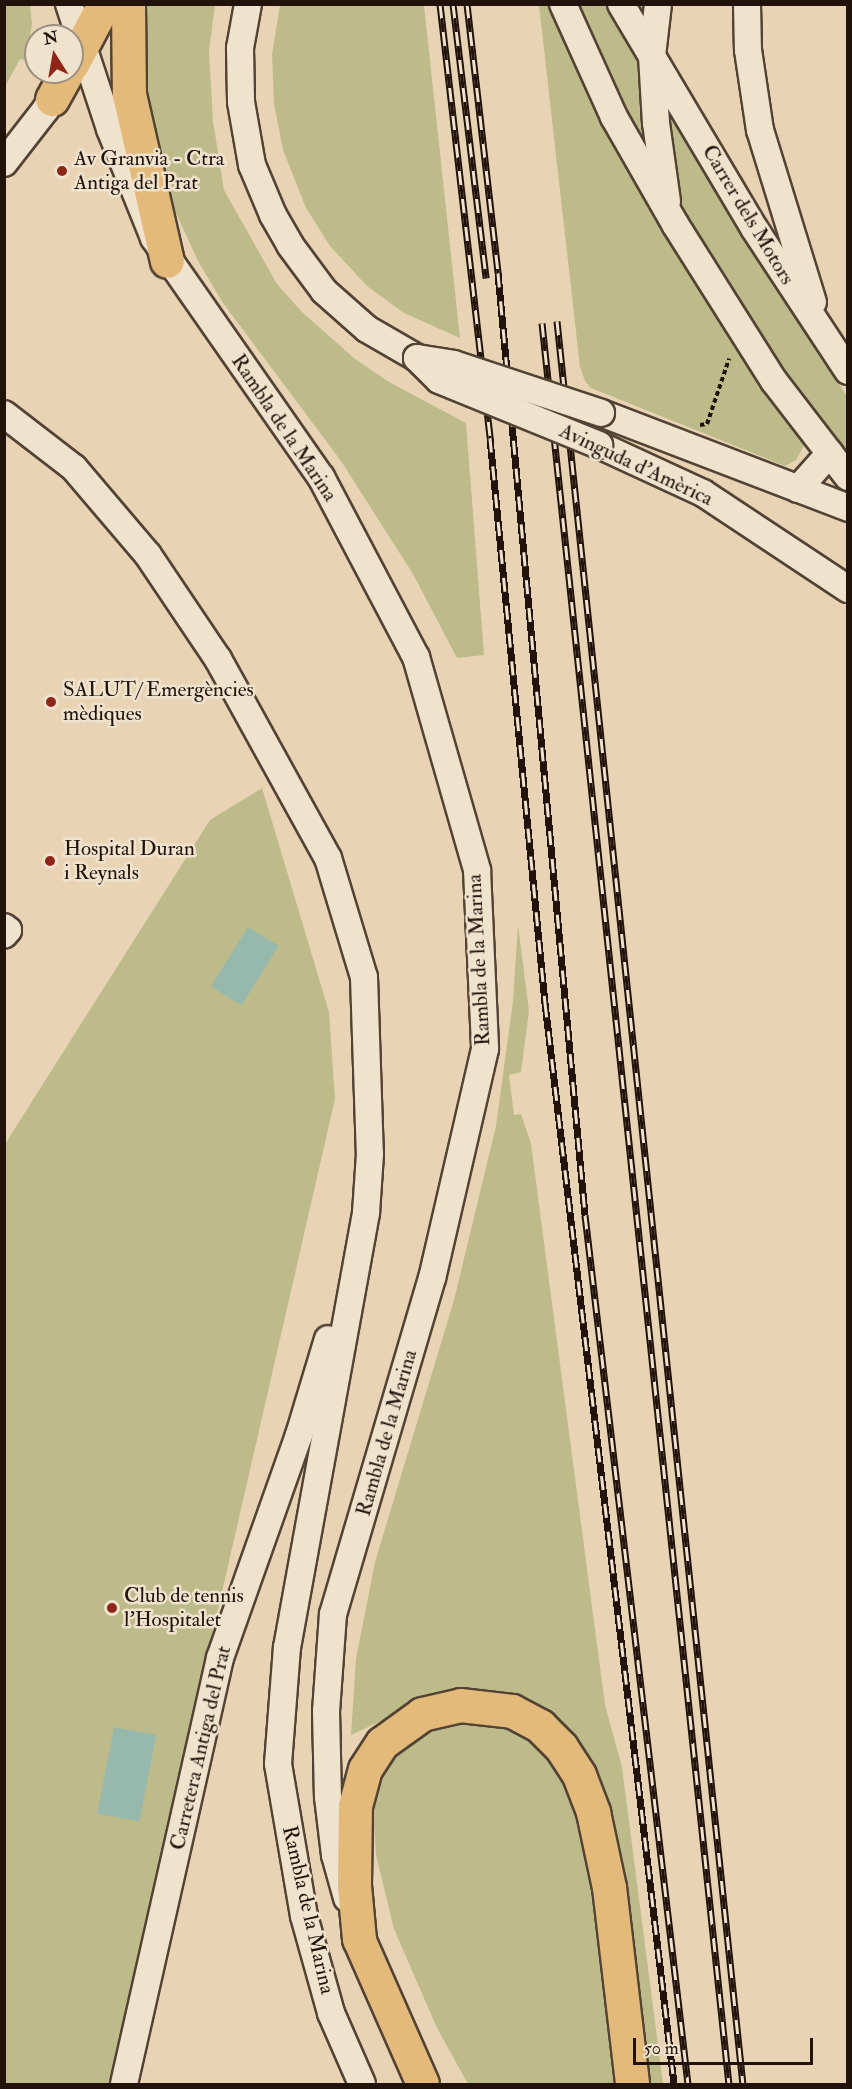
<!DOCTYPE html>
<meta charset="utf-8">
<style>
body{margin:0}
#map{position:relative;width:852px;height:2089px;overflow:hidden;background:#e8d4b4;font-family:"IM FELL Double Pica",serif}
div>[style]{position:absolute}
.green>*{inset:0;background:#bdbb89}
.water>*{inset:0;background:#97b8ac;transform-origin:0 0}
.path>*{height:4px;margin-top:-2px;transform-origin:0;background:repeating-linear-gradient(90deg,#21130b 0 4.5px,transparent 0 7.5px)}
.roads{filter:drop-shadow(2px 0 #534335) drop-shadow(-2px 0 #534335) drop-shadow(0 2px #534335) drop-shadow(0 -2px #534335)}
.minor>*{height:26px;margin:-13px;padding:0 13px;transform-origin:13px;border-radius:13px;background:#f0e3ce}
.major>*{height:32px;margin:-16px;padding:0 16px;transform-origin:16px;border-radius:16px;background:#e4ba7a}
.highway>*{height:33px;margin:-16.5px;padding:0 16.5px;transform-origin:16.5px;border-radius:16.5px;background:#e4ba7a}
.rail>*{height:7px;margin-top:-3.5px;transform-origin:0;background:repeating-linear-gradient(90deg,#f0e3ce 0 14px,#21130b 0 28px);box-sizing:border-box;border-block:2px solid #21130b}
.bridges{filter:drop-shadow(2px 0 #534335) drop-shadow(-2px 0 #534335) drop-shadow(0 2px #534335) drop-shadow(0 -2px #534335)}
.minor-bridge>*{height:26px;margin:-13px;padding:0 13px;transform-origin:13px;border-radius:13px;background:#f0e3ce}
.dots>*{width:16px;height:16px;translate:-50% -50%;box-sizing:border-box;border:3px solid #f0e3ce;border-radius:50%}
span{translate:-50% -50%;white-space:nowrap;text-align:center;line-height:1.15;-webkit-text-stroke:5px #f0e3ce;paint-order:stroke}
.poi-label{font-size:21px;color:#21130b}
.left{translate:0 -50%;text-align:left}
.street-label{font-size:21px;color:#21130b}
.frame{position:absolute;inset:0;border:6px solid #21130b;pointer-events:none}
.north{position:absolute;left:24px;top:24px;width:60px;height:60px;box-sizing:border-box;background:#f0e3ce;border:2px solid #9d9080;border-radius:50%;rotate:349deg;font-size:16px;font-weight:700;line-height:24px;text-align:center;color:#21130b}
.north::after{content:'';display:block;margin:auto;width:21px;height:27px;background:#8f2418;clip-path:polygon(50% 0,100% 100%,50% 72%,0 100%)}
.scale{position:absolute;left:633px;top:2038px;width:180px;height:27px;box-sizing:border-box;border:3px solid #21130b;border-top:0;padding-left:8px;font-size:18px;line-height:21px;white-space:nowrap;color:#21130b;-webkit-text-stroke:4px #f0e3ce;paint-order:stroke}
</style>
<div id="map">
<div class="green">
<i style="clip-path:polygon(5px 4px,30px 5px,32px 23px,27px 61px,20px 59px,5px 87px)"></i>
<i style="clip-path:polygon(140px 5px,215px 5px,209px 51px,213px 121px,224px 190px,277px 284px,301px 311px,355px 359px,389px 382px,466px 423px,484px 655px,457px 658px,413px 574px,341px 461px,223px 303px,198px 261px,171px 202px,146px 125px)"></i>
<i style="clip-path:polygon(280px 5px,424px 5px,460px 338px,404px 313px,367px 286px,330px 246px,306px 208px,283px 150px,274px 104px,272px 54px)"></i>
<i style="clip-path:polygon(539px 5px,555px 5px,806px 442px,796px 460px,785px 466px,591px 388px,585px 381px,580px 367px)"></i>
<i style="clip-path:polygon(571px 5px,612px 5px,643px 57px,654px 167px)"></i>
<i style="clip-path:polygon(663px 91px,847px 397px,847px 467px,679px 213px)"></i>
<i style="clip-path:polygon(262px 788px,329px 1012px,335px 1099px,112px 2072px,107px 2084px,5px 2084px,5px 1144px,210px 820px)"></i>
<i style="clip-path:polygon(518px 925px,529px 1011px,521px 1072px,509px 1075px,514px 1115px,521px 1114px,531px 1144px,605px 1705px,622px 1767px,663px 2084px,647px 2084px,617px 1839px,611px 1817px,568px 1731px,539px 1706px,506px 1694px,480px 1690px,463px 1691px,415px 1705px,351px 1735px,356px 1659px,375px 1562px,454px 1300px,496px 1126px,513px 1001px)"></i>
<i style="clip-path:polygon(487px 1721px,530px 1736px,545px 1751px,573px 1800px,583px 1828px,597px 1911px,615px 2084px,468px 2084px,437px 2028px,394px 1929px,376px 1855px,373px 1811px,378px 1782px,396px 1752px,420px 1737px,449px 1725px)"></i>
</div>
<div class="water">
<i style="left:248px;top:927px;width:36px;height:70px;rotate:32deg"></i>
<i style="left:114px;top:1727px;width:43px;height:88px;rotate:11deg"></i>
</div>
<div class="path">
<i style="left:700px;top:425px;width:7px;rotate:-8deg"></i>
<i style="left:707px;top:424px;width:69px;rotate:-71.3deg"></i>
</div>
<div class="roads">
<div class="minor">
<i style="left:69px;top:4px;width:132px;rotate:71.8deg"></i>
<i style="left:110px;top:129px;width:118px;rotate:68deg"></i>
<i style="left:154px;top:238px;width:292px;rotate:55.1deg"></i>
<i style="left:321px;top:477px;width:204px;rotate:62.2deg"></i>
<i style="left:416px;top:657px;width:222px;rotate:74deg"></i>
<i style="left:477px;top:870px;width:179px;rotate:87.4deg"></i>
<i style="left:485px;top:1049px;width:235px;rotate:103deg"></i>
<i style="left:432px;top:1278px;width:350px;rotate:106.4deg"></i>
<i style="left:333px;top:1614px;width:97px;rotate:94.1deg"></i>
<i style="left:326px;top:1711px;width:86px;rotate:88.7deg"></i>
<i style="left:328px;top:1797px;width:58px;rotate:83.1deg"></i>
<i style="left:335px;top:1855px;width:45px;rotate:74.4deg"></i>
<i style="left:248px;top:4px;width:45px;rotate:100.3deg"></i>
<i style="left:240px;top:48px;width:54px;rotate:88.9deg"></i>
<i style="left:241px;top:102px;width:64px;rotate:80.1deg"></i>
<i style="left:252px;top:165px;width:54px;rotate:67.2deg"></i>
<i style="left:273px;top:215px;width:34px;rotate:60deg"></i>
<i style="left:290px;top:245px;width:57px;rotate:53.5deg"></i>
<i style="left:324px;top:291px;width:57px;rotate:41.5deg"></i>
<i style="left:367px;top:329px;width:58px;rotate:30.1deg"></i>
<i style="left:563px;top:4px;width:124px;rotate:65.7deg"></i>
<i style="left:614px;top:117px;width:123px;rotate:60.3deg"></i>
<i style="left:675px;top:224px;width:186px;rotate:57.8deg"></i>
<i style="left:774px;top:381px;width:121px;rotate:52.4deg"></i>
<i style="left:621px;top:4px;width:261px;rotate:59.3deg"></i>
<i style="left:754px;top:228px;width:171px;rotate:56.7deg"></i>
<i style="left:658px;top:4px;width:52px;rotate:96.6deg"></i>
<i style="left:652px;top:56px;width:67px;rotate:86.6deg"></i>
<i style="left:656px;top:123px;width:79px;rotate:82deg"></i>
<i style="left:747px;top:4px;width:46px;rotate:88.8deg"></i>
<i style="left:748px;top:50px;width:81px;rotate:81.5deg"></i>
<i style="left:760px;top:130px;width:180px;rotate:72.9deg"></i>
<i style="left:4px;top:163px;width:68px;rotate:-52.1deg"></i>
<i style="left:46px;top:109px;width:30px;rotate:-66deg"></i>
<i style="left:601px;top:413px;width:265px;rotate:21deg"></i>
<i style="left:4px;top:414px;width:88px;rotate:37.6deg"></i>
<i style="left:74px;top:468px;width:114px;rotate:49.6deg"></i>
<i style="left:148px;top:555px;width:125px;rotate:56.1deg"></i>
<i style="left:218px;top:659px;width:227px;rotate:61.1deg"></i>
<i style="left:328px;top:858px;width:124px;rotate:73.2deg"></i>
<i style="left:364px;top:977px;width:177px;rotate:88.1deg"></i>
<i style="left:370px;top:1154px;width:59px;rotate:93.9deg"></i>
<i style="left:366px;top:1213px;width:441px;rotate:100.3deg"></i>
<i style="left:287px;top:1647px;width:117px;rotate:94.4deg"></i>
<i style="left:278px;top:1764px;width:154px;rotate:80.3deg"></i>
<i style="left:304px;top:1916px;width:101px;rotate:74.4deg"></i>
<i style="left:331px;top:2013px;width:77px;rotate:66.4deg"></i>
<i style="left:599px;top:445px;width:115px;rotate:24.8deg"></i>
<i style="left:703px;top:493px;width:174px;rotate:33.5deg"></i>
<i style="left:798px;top:489px;width:48px;rotate:-48.4deg"></i>
<i style="left:4px;top:927px;width:5px;rotate:37deg"></i>
<i style="left:8px;top:930px;width:6px;rotate:129deg"></i>
<i style="left:124px;top:2084px;width:437px;rotate:-77.3deg"></i>
<i style="left:220px;top:1658px;width:237px;rotate:-70.5deg"></i>
<i style="left:299px;top:1435px;width:100px;rotate:-73.2deg"></i>
</div>
<div class="major">
<i style="left:359px;top:1939px;width:158px;rotate:66.2deg"></i>
</div>
<div class="highway">
<i style="left:128px;top:4px;width:90px;rotate:89.4deg"></i>
<i style="left:129px;top:94px;width:171px;rotate:77.2deg"></i>
<i style="left:72px;top:64px;width:68px;rotate:-61.9deg"></i>
<i style="left:52px;top:99px;width:31px;rotate:-61deg"></i>
<i style="left:359px;top:1939px;width:54px;rotate:-95.3deg"></i>
<i style="left:354px;top:1885px;width:79px;rotate:-89.3deg"></i>
<i style="left:355px;top:1806px;width:38px;rotate:-75deg"></i>
<i style="left:365px;top:1769px;width:31px;rotate:-57deg"></i>
<i style="left:382px;top:1743px;width:49px;rotate:-35.9deg"></i>
<i style="left:422px;top:1714px;width:39px;rotate:-13deg"></i>
<i style="left:460px;top:1705px;width:52px;rotate:6.6deg"></i>
<i style="left:512px;top:1711px;width:32px;rotate:28deg"></i>
<i style="left:540px;top:1726px;width:30px;rotate:45deg"></i>
<i style="left:561px;top:1747px;width:33px;rotate:57deg"></i>
<i style="left:579px;top:1775px;width:40px;rotate:69deg"></i>
<i style="left:593px;top:1812px;width:77px;rotate:78deg"></i>
<i style="left:609px;top:1887px;width:198px;rotate:83.3deg"></i>
</div>
</div>
<div class="rail">
<i style="left:440px;top:4px;width:437px;rotate:83.4deg"></i>
<i style="left:490px;top:438px;width:568px;rotate:84.44deg"></i>
<i style="left:545px;top:1003px;width:1089px;rotate:83.19deg"></i>
<i style="left:453px;top:4px;width:276px;rotate:83.1deg"></i>
<i style="left:467px;top:4px;width:271px;rotate:83.4deg"></i>
<i style="left:498px;top:273px;width:946px;rotate:84.72deg"></i>
<i style="left:585px;top:1215px;width:875px;rotate:83.24deg"></i>
<i style="left:557px;top:321px;width:1773px;rotate:83.98deg"></i>
<i style="left:542px;top:323px;width:1771px;rotate:83.94deg"></i>
</div>
<div class="bridges">
<div class="minor-bridge">
<i style="left:417px;top:358px;width:31px;rotate:45deg"></i>
<i style="left:439px;top:380px;width:173px;rotate:22.1deg"></i>
<i style="left:417px;top:358px;width:37px;rotate:9deg"></i>
<i style="left:454px;top:364px;width:155px;rotate:18.4deg"></i>
</div>
</div>
<div class="dots">
<i style="left:62px;top:171px;background:#8f2418"></i>
<i style="left:51px;top:702px;background:#8f2418"></i>
<i style="left:50px;top:861px;background:#8f2418"></i>
<i style="left:112px;top:1608px;background:#8f2418"></i>
</div>
<div class="poi-label">
<span class="left" style="left:74px;top:171px">Av Granvia - Ctra<br>Antiga del Prat</span>
<span class="left" style="left:63px;top:702px">SALUT/ Emergències<br>mèdiques</span>
<span class="left" style="left:64px;top:861px">Hospital Duran<br>i Reynals</span>
<span class="left" style="left:124px;top:1608px">Club de tennis<br>l'Hospitalet</span>
</div>
<div class="street-label">
<span style="left:748px;top:215px;rotate:59deg">Carrer dels Motors</span>
<span style="left:284px;top:428px;rotate:56deg">Rambla de la Marina</span>
<span style="left:636px;top:465px;rotate:25deg">Avinguda d'Amèrica</span>
<span style="left:479px;top:960px;rotate:-93deg">Rambla de la Marina</span>
<span style="left:387px;top:1433px;rotate:-74deg">Rambla de la Marina</span>
<span style="left:201px;top:1748px;rotate:-77deg">Carretera Antiga del Prat</span>
<span style="left:308px;top:1910px;rotate:77deg">Rambla de la Marina</span>
</div>
<div class="frame"></div>
<div class="north">N</div>
<div class="scale">50 m</div>
</div>
